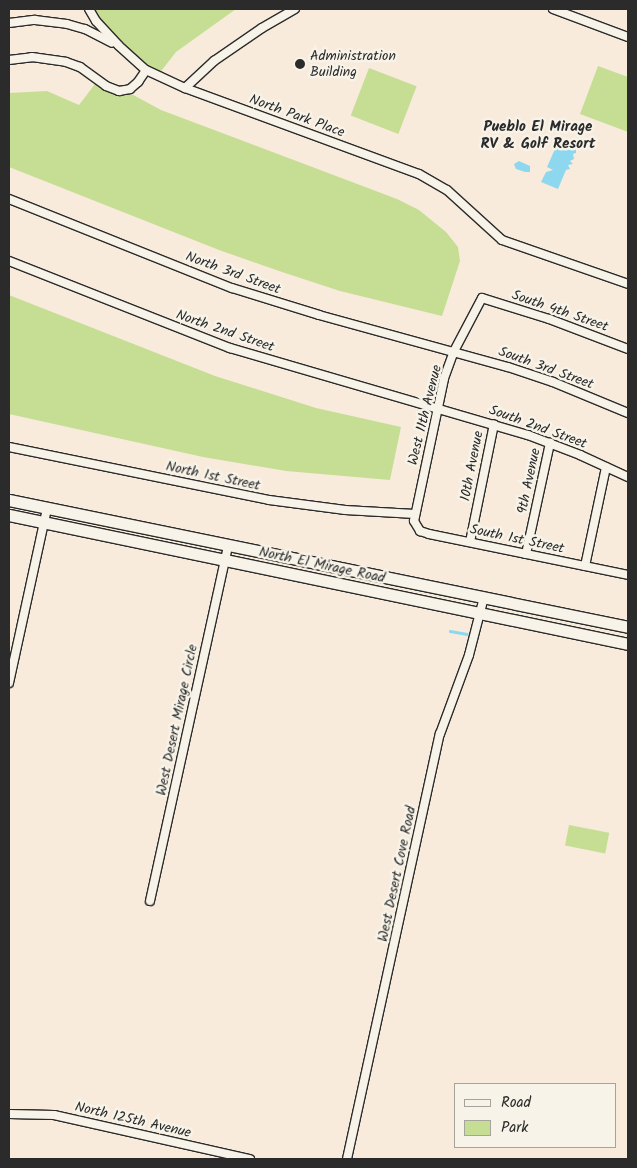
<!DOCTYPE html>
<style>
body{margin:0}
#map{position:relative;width:637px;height:1168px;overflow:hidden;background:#f8ebdc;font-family:Kalam,sans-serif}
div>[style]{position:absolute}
.green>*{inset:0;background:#c6de94;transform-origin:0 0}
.water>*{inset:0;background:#8ed8ef}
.stream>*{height:2.5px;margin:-1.25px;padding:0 1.25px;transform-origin:1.25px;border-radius:1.25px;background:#8ed8ef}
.roads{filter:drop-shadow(1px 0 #2b2b2b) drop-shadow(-1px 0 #2b2b2b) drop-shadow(0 1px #2b2b2b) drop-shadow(0 -1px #2b2b2b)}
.minor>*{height:8px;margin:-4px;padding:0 4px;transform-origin:4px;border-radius:4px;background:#f7f3e8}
.secondary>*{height:11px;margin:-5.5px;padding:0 5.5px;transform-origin:5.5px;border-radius:5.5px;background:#f7f3e8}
.dots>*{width:14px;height:14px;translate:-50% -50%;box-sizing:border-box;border:2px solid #f7f3e8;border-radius:50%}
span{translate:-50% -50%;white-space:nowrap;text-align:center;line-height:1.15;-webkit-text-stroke:5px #f7f3e8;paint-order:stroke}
.poi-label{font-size:14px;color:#2b2b2b}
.left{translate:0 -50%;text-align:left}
.street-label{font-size:14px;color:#2b2b2b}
.neighbourhood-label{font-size:15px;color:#2b2b2b;font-weight:700}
.frame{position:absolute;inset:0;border:10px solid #2b2b2b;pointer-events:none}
.legend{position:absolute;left:454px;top:1083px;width:162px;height:65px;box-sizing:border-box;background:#f7f3e8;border:1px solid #a5a39c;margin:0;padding:6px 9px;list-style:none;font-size:15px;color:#2b2b2b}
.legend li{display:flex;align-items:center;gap:10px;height:25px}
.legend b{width:25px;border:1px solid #a5a39c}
</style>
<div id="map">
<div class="green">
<i style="clip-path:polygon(89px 9px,236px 9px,176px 52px,158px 75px,146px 70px)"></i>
<i style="clip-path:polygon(598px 66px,628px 77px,628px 132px,580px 114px)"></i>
<i style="left:369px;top:68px;width:51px;height:51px;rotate:21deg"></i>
<i style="clip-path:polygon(98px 80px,124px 90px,161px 110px,397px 199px,419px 210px,446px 232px,458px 247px,460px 261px,442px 316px,340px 291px,282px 272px,219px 250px,9px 167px,9px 93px,47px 91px,79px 105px)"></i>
<i style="clip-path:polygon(9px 295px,215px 376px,316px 408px,401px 427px,390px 480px,286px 471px,203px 457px,9px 414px)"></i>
<i style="left:569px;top:825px;width:41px;height:21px;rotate:11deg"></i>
</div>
<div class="water">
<i style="clip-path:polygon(559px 140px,576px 147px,576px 153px,573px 154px,574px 159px,570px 161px,573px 164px,568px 165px,570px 169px,566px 170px,558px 189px,541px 182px,546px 172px,553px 170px,547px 167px)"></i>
<i style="clip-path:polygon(519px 161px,530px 166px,530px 172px,525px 172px,516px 169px,514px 164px)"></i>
</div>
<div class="stream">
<i style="left:450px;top:631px;width:17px;rotate:10deg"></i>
</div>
<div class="roads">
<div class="minor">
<i style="left:89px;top:9px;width:14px;rotate:60deg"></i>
<i style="left:96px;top:21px;width:33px;rotate:47deg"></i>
<i style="left:118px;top:45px;width:38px;rotate:42deg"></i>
<i style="left:146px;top:70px;width:43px;rotate:24.8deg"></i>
<i style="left:185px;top:88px;width:249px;rotate:20.2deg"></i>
<i style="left:419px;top:174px;width:32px;rotate:30deg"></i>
<i style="left:447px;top:190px;width:74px;rotate:42.3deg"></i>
<i style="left:502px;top:240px;width:133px;rotate:19.2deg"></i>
<i style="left:553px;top:9px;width:80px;rotate:20.5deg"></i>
<i style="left:9px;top:23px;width:26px;rotate:-7deg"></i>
<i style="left:35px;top:20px;width:32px;rotate:7deg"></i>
<i style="left:67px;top:24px;width:19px;rotate:16deg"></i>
<i style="left:85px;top:29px;width:30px;rotate:27deg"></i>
<i style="left:9px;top:60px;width:23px;rotate:-7deg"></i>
<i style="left:32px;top:57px;width:34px;rotate:8deg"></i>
<i style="left:66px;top:62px;width:15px;rotate:20deg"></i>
<i style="left:80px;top:67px;width:32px;rotate:36deg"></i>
<i style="left:106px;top:86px;width:14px;rotate:21deg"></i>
<i style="left:119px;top:91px;width:11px;rotate:-10deg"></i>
<i style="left:130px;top:89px;width:11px;rotate:-41deg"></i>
<i style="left:138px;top:82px;width:14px;rotate:-56deg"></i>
<i style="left:185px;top:88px;width:40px;rotate:-43deg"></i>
<i style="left:214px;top:61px;width:58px;rotate:-34.5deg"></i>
<i style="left:262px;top:28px;width:38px;rotate:-30deg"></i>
<i style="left:9px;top:199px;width:240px;rotate:21.8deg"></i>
<i style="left:232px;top:288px;width:91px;rotate:17.2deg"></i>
<i style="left:319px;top:315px;width:196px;rotate:15.4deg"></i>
<i style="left:508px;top:367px;width:47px;rotate:18.4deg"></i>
<i style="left:553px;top:382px;width:81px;rotate:22.5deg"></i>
<i style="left:9px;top:261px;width:238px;rotate:21.5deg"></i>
<i style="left:230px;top:348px;width:310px;rotate:16.3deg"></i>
<i style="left:528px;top:435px;width:56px;rotate:21deg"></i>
<i style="left:580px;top:455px;width:53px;rotate:24.6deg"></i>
<i style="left:628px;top:349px;width:85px;rotate:-159.2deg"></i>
<i style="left:549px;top:319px;width:70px;rotate:-162.6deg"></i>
<i style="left:482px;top:298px;width:60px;rotate:117.8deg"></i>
<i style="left:454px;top:351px;width:30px;rotate:110deg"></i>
<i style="left:444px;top:379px;width:145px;rotate:101.9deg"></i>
<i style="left:414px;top:521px;width:12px;rotate:59deg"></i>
<i style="left:420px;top:531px;width:9px;rotate:18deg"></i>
<i style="left:429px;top:534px;width:203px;rotate:11.6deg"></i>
<i style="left:9px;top:447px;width:265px;rotate:11.5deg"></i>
<i style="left:269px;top:500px;width:77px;rotate:7.5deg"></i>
<i style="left:345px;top:510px;width:70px;rotate:3.3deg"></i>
<i style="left:470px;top:542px;width:120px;rotate:-78.5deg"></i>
<i style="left:526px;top:554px;width:114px;rotate:-77.8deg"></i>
<i style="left:585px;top:566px;width:101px;rotate:-78deg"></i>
<i style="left:9px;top:683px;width:179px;rotate:-77.7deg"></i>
<i style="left:150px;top:901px;width:364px;rotate:-77.6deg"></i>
<i style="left:9px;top:1114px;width:45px;rotate:1.3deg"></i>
<i style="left:54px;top:1115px;width:201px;rotate:12.7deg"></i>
<i style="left:347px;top:1159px;width:435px;rotate:-77.7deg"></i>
<i style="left:440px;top:734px;width:84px;rotate:-69.8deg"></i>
<i style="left:469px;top:655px;width:60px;rotate:-75.5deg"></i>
</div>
<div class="secondary">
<i style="left:9px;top:500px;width:632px;rotate:11.59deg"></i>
<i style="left:9px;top:515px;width:632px;rotate:11.77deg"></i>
</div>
</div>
<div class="dots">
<i style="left:300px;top:64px;background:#2b2b2b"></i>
</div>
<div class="poi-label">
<span class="left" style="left:310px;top:64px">Administration<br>Building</span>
</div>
<div class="street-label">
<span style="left:297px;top:116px;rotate:20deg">North Park Place</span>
<span style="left:233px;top:273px;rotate:20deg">North 3rd Street</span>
<span style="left:560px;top:311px;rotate:19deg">South 4th Street</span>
<span style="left:225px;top:331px;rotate:19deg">North 2nd Street</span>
<span style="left:546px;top:368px;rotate:20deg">South 3rd Street</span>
<span style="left:425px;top:415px;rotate:-76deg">West 11th Avenue</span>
<span style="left:538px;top:427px;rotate:20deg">South 2nd Street</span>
<span style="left:472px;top:466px;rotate:-79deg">10th Avenue</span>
<span style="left:213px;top:476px;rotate:12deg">North 1st Street</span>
<span style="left:529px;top:481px;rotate:-78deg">9th Avenue</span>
<span style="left:517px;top:539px;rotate:12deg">South 1st Street</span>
<span style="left:322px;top:565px;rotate:12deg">North El Mirage Road</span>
<span style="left:177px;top:720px;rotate:-78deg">West Desert Mirage Circle</span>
<span style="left:397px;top:874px;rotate:-78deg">West Desert Cove Road</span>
<span style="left:133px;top:1120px;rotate:13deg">North 125th Avenue</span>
</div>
<div class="neighbourhood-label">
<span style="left:538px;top:136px">Pueblo El Mirage<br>RV &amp; Golf Resort</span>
</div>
<div class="frame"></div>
<ul class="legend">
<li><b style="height:6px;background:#f7f3e8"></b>Road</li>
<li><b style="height:14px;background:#c6de94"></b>Park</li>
</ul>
</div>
